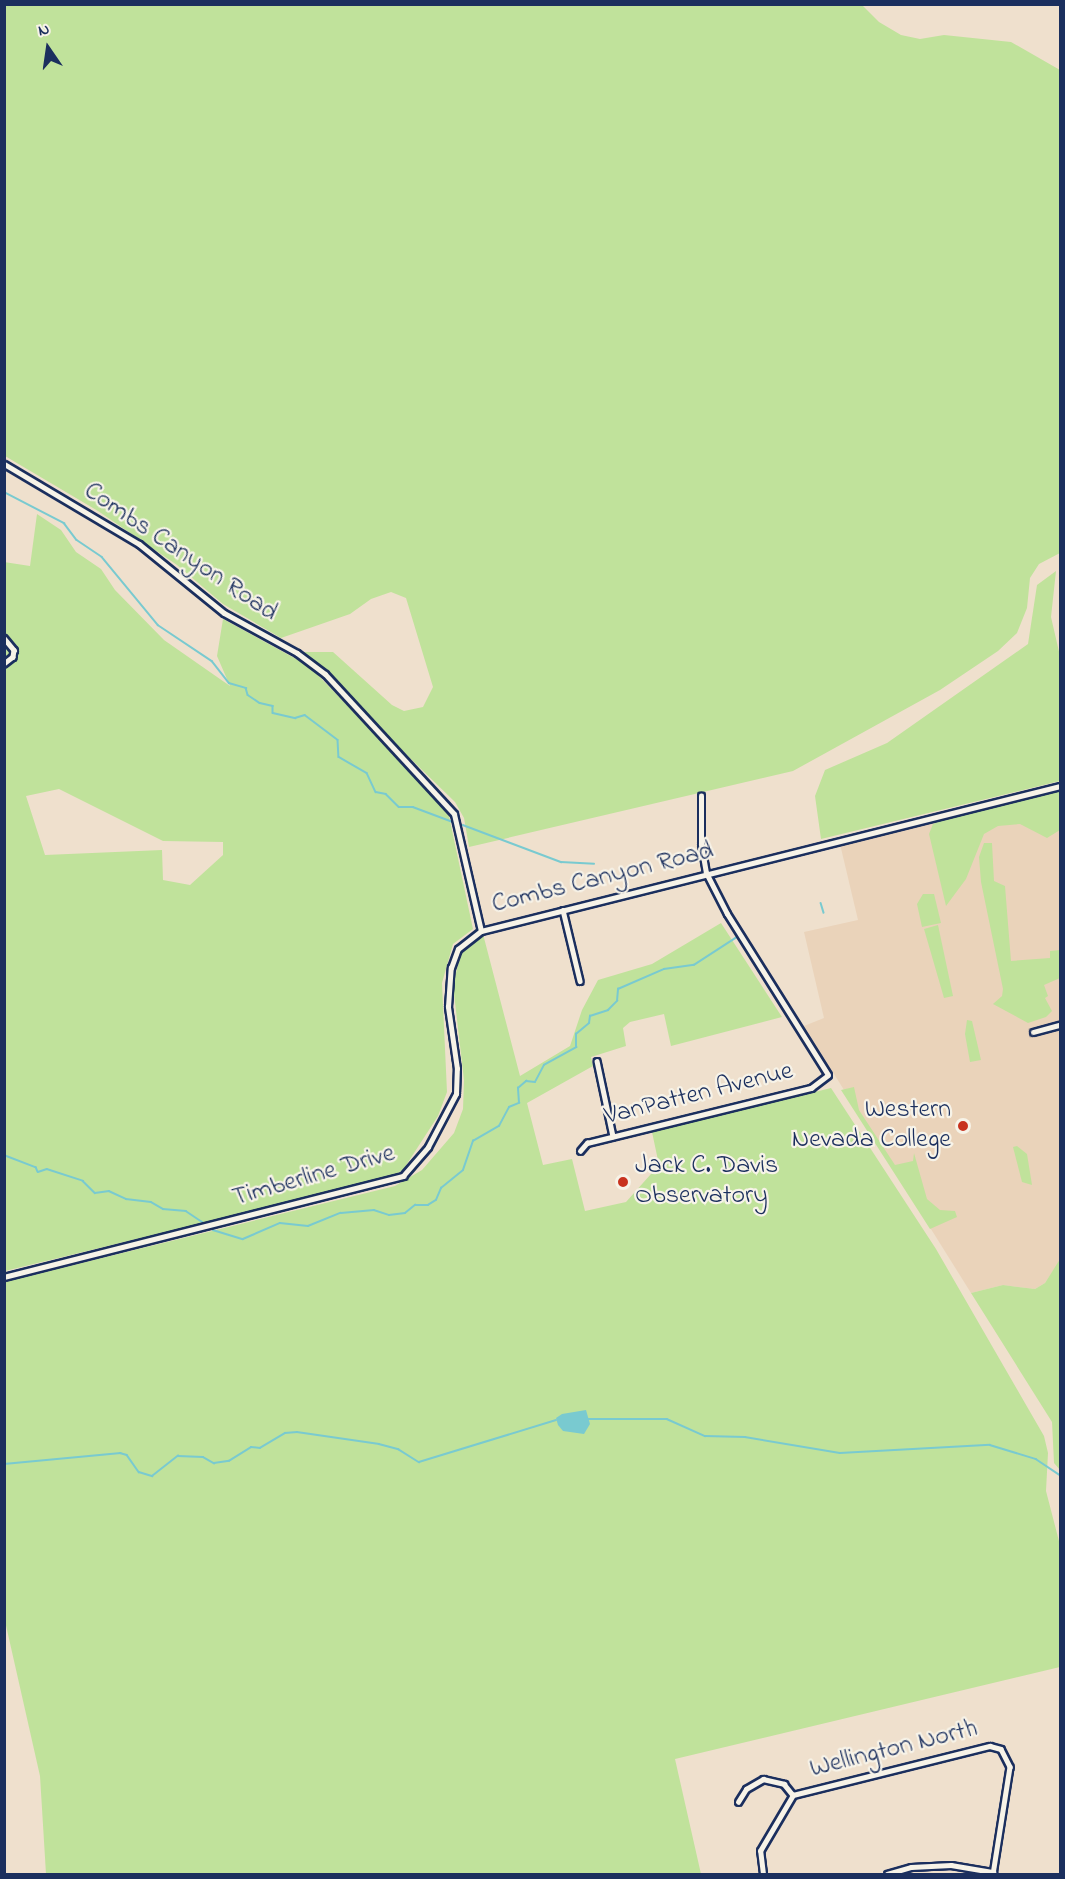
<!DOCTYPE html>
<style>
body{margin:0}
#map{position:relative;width:1065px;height:1879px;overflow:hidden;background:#efe0cd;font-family:"Indie Flower",sans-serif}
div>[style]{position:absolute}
.built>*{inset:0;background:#ead3ba}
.green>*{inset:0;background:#c0e29b}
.water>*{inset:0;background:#79cad0}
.stream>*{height:1.5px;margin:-0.75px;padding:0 0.75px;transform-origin:0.75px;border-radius:0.75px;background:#79cad0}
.roads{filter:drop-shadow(2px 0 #1b2f5e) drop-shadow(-2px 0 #1b2f5e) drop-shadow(0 2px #1b2f5e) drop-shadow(0 -2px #1b2f5e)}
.minor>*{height:4.5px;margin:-2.25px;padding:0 2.25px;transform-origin:2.25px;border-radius:2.25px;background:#f7f3e8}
.tertiary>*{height:5px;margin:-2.5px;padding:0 2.5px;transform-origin:2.5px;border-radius:2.5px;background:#f7f3e8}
.dots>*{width:16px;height:16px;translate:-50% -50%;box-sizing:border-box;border:3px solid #f7f3e8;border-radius:50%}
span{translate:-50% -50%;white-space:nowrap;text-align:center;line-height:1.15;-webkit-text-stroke:4.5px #f7f3e8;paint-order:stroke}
.street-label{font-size:26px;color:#1b2f5e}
.poi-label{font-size:26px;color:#1b2f5e}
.right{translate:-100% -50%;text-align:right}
.left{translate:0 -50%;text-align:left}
.frame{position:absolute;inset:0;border:6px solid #1b2f5e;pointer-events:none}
.north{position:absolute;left:18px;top:18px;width:60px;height:60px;-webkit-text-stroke:4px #f7f3e8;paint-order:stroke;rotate:347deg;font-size:16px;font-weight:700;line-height:24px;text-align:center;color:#1b2f5e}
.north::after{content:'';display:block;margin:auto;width:21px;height:27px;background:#1b2f5e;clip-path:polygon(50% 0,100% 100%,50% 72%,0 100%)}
</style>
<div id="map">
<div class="built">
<i style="clip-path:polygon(1060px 791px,1060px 1260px,1045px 1283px,1035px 1289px,1003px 1285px,971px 1293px,804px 1026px,824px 1018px,804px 932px,858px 920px,840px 844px)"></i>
</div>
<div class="green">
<i style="clip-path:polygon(4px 5px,862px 5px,879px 22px,901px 35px,920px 39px,944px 35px,1011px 42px,1060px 70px,1060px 553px,1039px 564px,1030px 578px,1027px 608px,1017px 633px,998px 651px,940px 690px,793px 771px,469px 847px,464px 818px,455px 802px,301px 652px,333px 652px,392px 705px,404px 711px,423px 707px,433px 687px,406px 598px,391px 592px,371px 599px,350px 614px,281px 638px,223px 604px,177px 565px,98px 511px,5px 456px)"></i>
<i style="clip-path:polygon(evenodd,37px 514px,61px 530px,76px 552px,101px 569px,115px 590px,164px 640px,230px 686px,217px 656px,223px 619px,309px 666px,415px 775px,449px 816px,473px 929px,453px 944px,442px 983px,447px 1092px,438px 1116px,403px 1170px,391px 1177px,5px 1271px,4px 562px,30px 566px,37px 514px,59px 789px,163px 841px,223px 842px,223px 855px,190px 885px,163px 880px,162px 850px,45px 855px,26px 796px,59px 789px)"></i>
<i style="clip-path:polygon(1056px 571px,1051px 617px,1060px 656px,1060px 781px,821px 839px,815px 796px,825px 770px,887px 743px,1028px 644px,1037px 585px)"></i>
<i style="clip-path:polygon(1060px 791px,1060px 830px,1047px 838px,1020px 824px,998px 826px,984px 834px,966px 879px,946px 906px,929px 834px,933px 824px,959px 814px)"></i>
<i style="clip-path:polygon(984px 843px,992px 843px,994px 881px,1005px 886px,1011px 961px,1050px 958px,1050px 951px,1060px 950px,1060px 978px,1044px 985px,1048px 996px,1045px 998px,1052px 1011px,1046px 1017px,1028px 1023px,993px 1004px,1002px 996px,1003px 989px,981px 882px,979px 857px)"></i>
<i style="clip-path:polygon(923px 894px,934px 894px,941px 923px,922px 927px,917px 904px)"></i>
<i style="clip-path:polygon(721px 923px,782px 1017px,671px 1046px,664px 1014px,630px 1022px,623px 1028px,626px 1046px,591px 1057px,593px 1066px,527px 1103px,543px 1165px,572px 1159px,585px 1211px,626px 1202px,659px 1165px,652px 1132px,831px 1088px,936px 1249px,1044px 1436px,1048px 1453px,1046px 1491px,1060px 1545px,1060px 1667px,675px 1759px,701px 1874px,46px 1874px,40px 1776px,5px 1621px,4px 1282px,395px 1186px,422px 1170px,454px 1133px,463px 1109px,464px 1080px,453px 985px,461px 953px,483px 934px,520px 1076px,570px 1046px,582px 1010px,598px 980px,652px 964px)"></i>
<i style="clip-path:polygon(938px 925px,953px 996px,944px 998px,924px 929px)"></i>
<i style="clip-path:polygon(967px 1020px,972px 1021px,981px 1060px,970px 1062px,965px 1034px)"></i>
<i style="clip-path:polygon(854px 1087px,859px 1110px,895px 1165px,913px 1161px,914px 1153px,927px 1199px,940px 1210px,955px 1211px,957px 1217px,930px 1229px,841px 1090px)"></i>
<i style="clip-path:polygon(1017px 1146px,1027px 1154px,1032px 1185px,1022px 1182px,1013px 1147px)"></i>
<i style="clip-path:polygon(1060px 1259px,1060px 1470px,1054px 1463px,1052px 1422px,971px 1293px,1003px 1285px,1035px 1289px,1045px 1283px)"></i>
</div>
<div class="water">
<i style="clip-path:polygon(586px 1410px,590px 1424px,584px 1434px,563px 1431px,558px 1425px,556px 1418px,562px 1414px)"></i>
</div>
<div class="stream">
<i style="left:4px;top:492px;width:68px;rotate:27.3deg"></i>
<i style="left:64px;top:523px;width:21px;rotate:53deg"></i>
<i style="left:77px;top:540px;width:30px;rotate:34deg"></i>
<i style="left:102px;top:557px;width:88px;rotate:50.5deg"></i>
<i style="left:158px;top:625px;width:65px;rotate:33.7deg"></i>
<i style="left:212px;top:661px;width:28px;rotate:52deg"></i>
<i style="left:229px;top:683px;width:18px;rotate:16deg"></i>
<i style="left:246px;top:688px;width:7px;rotate:74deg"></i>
<i style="left:248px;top:695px;width:14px;rotate:34deg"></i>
<i style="left:260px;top:703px;width:13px;rotate:13deg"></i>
<i style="left:273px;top:706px;width:7px;rotate:90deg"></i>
<i style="left:273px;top:713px;width:23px;rotate:13deg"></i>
<i style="left:295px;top:718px;width:10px;rotate:-17deg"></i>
<i style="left:305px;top:715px;width:41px;rotate:37.1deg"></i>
<i style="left:338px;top:740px;width:17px;rotate:87deg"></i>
<i style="left:339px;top:757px;width:32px;rotate:30deg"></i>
<i style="left:367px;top:773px;width:21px;rotate:65deg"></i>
<i style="left:376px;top:792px;width:10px;rotate:11deg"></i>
<i style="left:386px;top:794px;width:18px;rotate:45deg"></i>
<i style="left:399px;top:807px;width:14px"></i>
<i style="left:413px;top:807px;width:43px;rotate:20.6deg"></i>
<i style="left:463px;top:825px;width:105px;rotate:20.7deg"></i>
<i style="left:561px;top:862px;width:33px;rotate:3deg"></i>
<i style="left:821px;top:903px;width:10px;rotate:73deg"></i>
<i style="left:4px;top:1155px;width:34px;rotate:21deg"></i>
<i style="left:36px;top:1167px;width:5px;rotate:68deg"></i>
<i style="left:38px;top:1172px;width:9px;rotate:-18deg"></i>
<i style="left:47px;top:1169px;width:38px;rotate:18deg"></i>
<i style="left:83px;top:1181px;width:17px;rotate:45deg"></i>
<i style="left:95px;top:1193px;width:14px;rotate:-8deg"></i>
<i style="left:109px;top:1191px;width:19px;rotate:25deg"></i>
<i style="left:126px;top:1199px;width:25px;rotate:7deg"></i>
<i style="left:151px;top:1202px;width:14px;rotate:30deg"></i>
<i style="left:163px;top:1209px;width:23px;rotate:5deg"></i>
<i style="left:186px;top:1211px;width:22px;rotate:34deg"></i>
<i style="left:213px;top:1230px;width:31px;rotate:17deg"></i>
<i style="left:243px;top:1239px;width:40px;rotate:-23.4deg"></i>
<i style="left:280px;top:1223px;width:28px;rotate:6deg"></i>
<i style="left:308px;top:1226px;width:35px;rotate:-22deg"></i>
<i style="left:341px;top:1213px;width:33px;rotate:-5deg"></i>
<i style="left:374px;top:1210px;width:16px;rotate:18deg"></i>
<i style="left:389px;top:1215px;width:16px;rotate:-7deg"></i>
<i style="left:405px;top:1213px;width:13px;rotate:-39deg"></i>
<i style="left:415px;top:1205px;width:13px"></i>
<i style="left:428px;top:1205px;width:9px;rotate:-32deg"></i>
<i style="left:436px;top:1200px;width:13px;rotate:-67deg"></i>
<i style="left:441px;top:1188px;width:28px;rotate:-39deg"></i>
<i style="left:463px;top:1170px;width:31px;rotate:-71deg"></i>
<i style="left:473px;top:1141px;width:30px;rotate:-30deg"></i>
<i style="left:499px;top:1126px;width:21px;rotate:-62deg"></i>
<i style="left:509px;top:1107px;width:11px;rotate:-22deg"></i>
<i style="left:519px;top:1103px;width:15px;rotate:-94deg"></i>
<i style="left:518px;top:1088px;width:11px;rotate:-41deg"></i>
<i style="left:526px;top:1081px;width:9px;rotate:6deg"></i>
<i style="left:535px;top:1082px;width:19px;rotate:-62deg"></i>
<i style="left:544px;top:1065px;width:37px;rotate:-29deg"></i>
<i style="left:576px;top:1047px;width:13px;rotate:-90deg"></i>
<i style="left:576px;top:1034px;width:17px;rotate:-40deg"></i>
<i style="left:589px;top:1023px;width:7px;rotate:-82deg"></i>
<i style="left:590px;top:1016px;width:19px;rotate:-18deg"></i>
<i style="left:608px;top:1010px;width:13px;rotate:-45deg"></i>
<i style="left:617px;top:1001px;width:12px;rotate:-85deg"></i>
<i style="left:618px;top:989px;width:50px;rotate:-23.5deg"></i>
<i style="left:664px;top:969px;width:30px;rotate:-8deg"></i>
<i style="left:694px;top:965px;width:51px;rotate:-33.1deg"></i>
<i style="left:588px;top:1419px;width:79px"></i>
<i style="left:667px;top:1419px;width:42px;rotate:24.1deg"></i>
<i style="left:705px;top:1436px;width:40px;rotate:1.4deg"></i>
<i style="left:745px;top:1437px;width:96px;rotate:9.6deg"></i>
<i style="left:840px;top:1453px;width:150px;rotate:-3.1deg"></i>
<i style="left:990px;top:1445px;width:48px;rotate:16.9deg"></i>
<i style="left:1036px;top:1459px;width:29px;rotate:34deg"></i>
<i style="left:4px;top:1464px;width:117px;rotate:-5.4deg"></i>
<i style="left:120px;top:1453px;width:7px;rotate:16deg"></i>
<i style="left:127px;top:1455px;width:21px;rotate:55deg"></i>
<i style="left:139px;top:1472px;width:14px;rotate:17deg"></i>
<i style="left:152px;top:1476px;width:33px;rotate:-38deg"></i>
<i style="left:178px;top:1456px;width:25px;rotate:2deg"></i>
<i style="left:203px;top:1457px;width:13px;rotate:29deg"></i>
<i style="left:214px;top:1463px;width:15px;rotate:-8deg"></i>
<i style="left:229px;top:1461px;width:26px;rotate:-32deg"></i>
<i style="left:251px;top:1447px;width:9px;rotate:6deg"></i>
<i style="left:260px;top:1448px;width:29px;rotate:-31deg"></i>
<i style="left:285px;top:1433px;width:12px;rotate:-5deg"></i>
<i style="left:297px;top:1432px;width:83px;rotate:8.3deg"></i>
<i style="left:379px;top:1444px;width:20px;rotate:15deg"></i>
<i style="left:398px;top:1449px;width:25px;rotate:32deg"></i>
<i style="left:419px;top:1462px;width:143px;rotate:-17deg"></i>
</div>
<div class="roads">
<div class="minor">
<i style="left:4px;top:638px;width:16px;rotate:50deg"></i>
<i style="left:14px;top:650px;width:7px;rotate:98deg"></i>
<i style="left:13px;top:657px;width:11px;rotate:142deg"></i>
<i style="left:563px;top:910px;width:73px;rotate:76.5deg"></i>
<i style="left:1033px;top:1032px;width:28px;rotate:-15deg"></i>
<i style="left:597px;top:1061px;width:77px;rotate:78deg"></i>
<i style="left:580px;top:1151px;width:11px;rotate:-49deg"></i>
<i style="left:587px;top:1143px;width:231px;rotate:-13.8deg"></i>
<i style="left:811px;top:1088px;width:21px;rotate:-37deg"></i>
<i style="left:828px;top:1075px;width:190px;rotate:-122.1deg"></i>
<i style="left:727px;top:914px;width:46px;rotate:-117.1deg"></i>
<i style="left:706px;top:873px;width:29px;rotate:-100deg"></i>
<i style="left:701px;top:844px;width:48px;rotate:-90deg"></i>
<i style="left:4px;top:1277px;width:412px;rotate:-14.2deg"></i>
<i style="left:403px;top:1176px;width:38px;rotate:-49deg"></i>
<i style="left:428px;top:1147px;width:60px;rotate:-62.2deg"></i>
<i style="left:456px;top:1094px;width:25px;rotate:-88deg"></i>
<i style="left:457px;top:1069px;width:63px;rotate:-98.3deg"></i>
<i style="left:448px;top:1007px;width:39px;rotate:-86deg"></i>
<i style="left:451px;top:968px;width:20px;rotate:-70deg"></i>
<i style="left:458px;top:949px;width:29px;rotate:-38deg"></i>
<i style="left:793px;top:1795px;width:203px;rotate:-14deg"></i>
<i style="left:990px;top:1746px;width:11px;rotate:15deg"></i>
<i style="left:1001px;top:1749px;width:20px;rotate:63deg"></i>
<i style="left:1010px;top:1767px;width:108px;rotate:99deg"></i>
<i style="left:738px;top:1802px;width:15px;rotate:-58deg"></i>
<i style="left:746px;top:1789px;width:20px;rotate:-30deg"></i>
<i style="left:763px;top:1779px;width:22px;rotate:13deg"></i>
<i style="left:784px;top:1784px;width:14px;rotate:51deg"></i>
<i style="left:763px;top:1874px;width:23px;rotate:-97deg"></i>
<i style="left:760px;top:1851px;width:65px;rotate:-59.5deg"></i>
<i style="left:887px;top:1874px;width:25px;rotate:-16deg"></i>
<i style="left:911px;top:1867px;width:40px;rotate:-2.9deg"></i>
<i style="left:951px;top:1865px;width:43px;rotate:9.5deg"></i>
</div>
<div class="tertiary">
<i style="left:4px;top:464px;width:157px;rotate:30.7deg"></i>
<i style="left:139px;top:544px;width:109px;rotate:39.1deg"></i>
<i style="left:224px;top:613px;width:83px;rotate:28.7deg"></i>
<i style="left:297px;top:653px;width:35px;rotate:37deg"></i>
<i style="left:325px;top:674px;width:190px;rotate:47.3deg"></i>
<i style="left:454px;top:814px;width:120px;rotate:77deg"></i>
<i style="left:481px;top:931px;width:597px;rotate:-14.06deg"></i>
</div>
</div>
<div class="dots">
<i style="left:963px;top:1126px;background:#c8321e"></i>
<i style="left:623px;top:1182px;background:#c8321e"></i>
</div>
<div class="street-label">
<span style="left:180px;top:553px;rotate:34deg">Combs Canyon Road</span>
<span style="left:603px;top:879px;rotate:-14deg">Combs Canyon Road</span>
<span style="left:699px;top:1095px;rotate:-14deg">VanPatten Avenue</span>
<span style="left:314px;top:1177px;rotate:-16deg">Timberline Drive</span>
<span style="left:894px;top:1750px;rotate:-14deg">Wellington North</span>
</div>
<div class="poi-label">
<span class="right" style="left:951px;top:1126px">Western<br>Nevada College</span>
<span class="left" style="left:635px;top:1182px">Jack C. Davis<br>Observatory</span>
</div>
<div class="frame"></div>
<div class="north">N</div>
</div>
